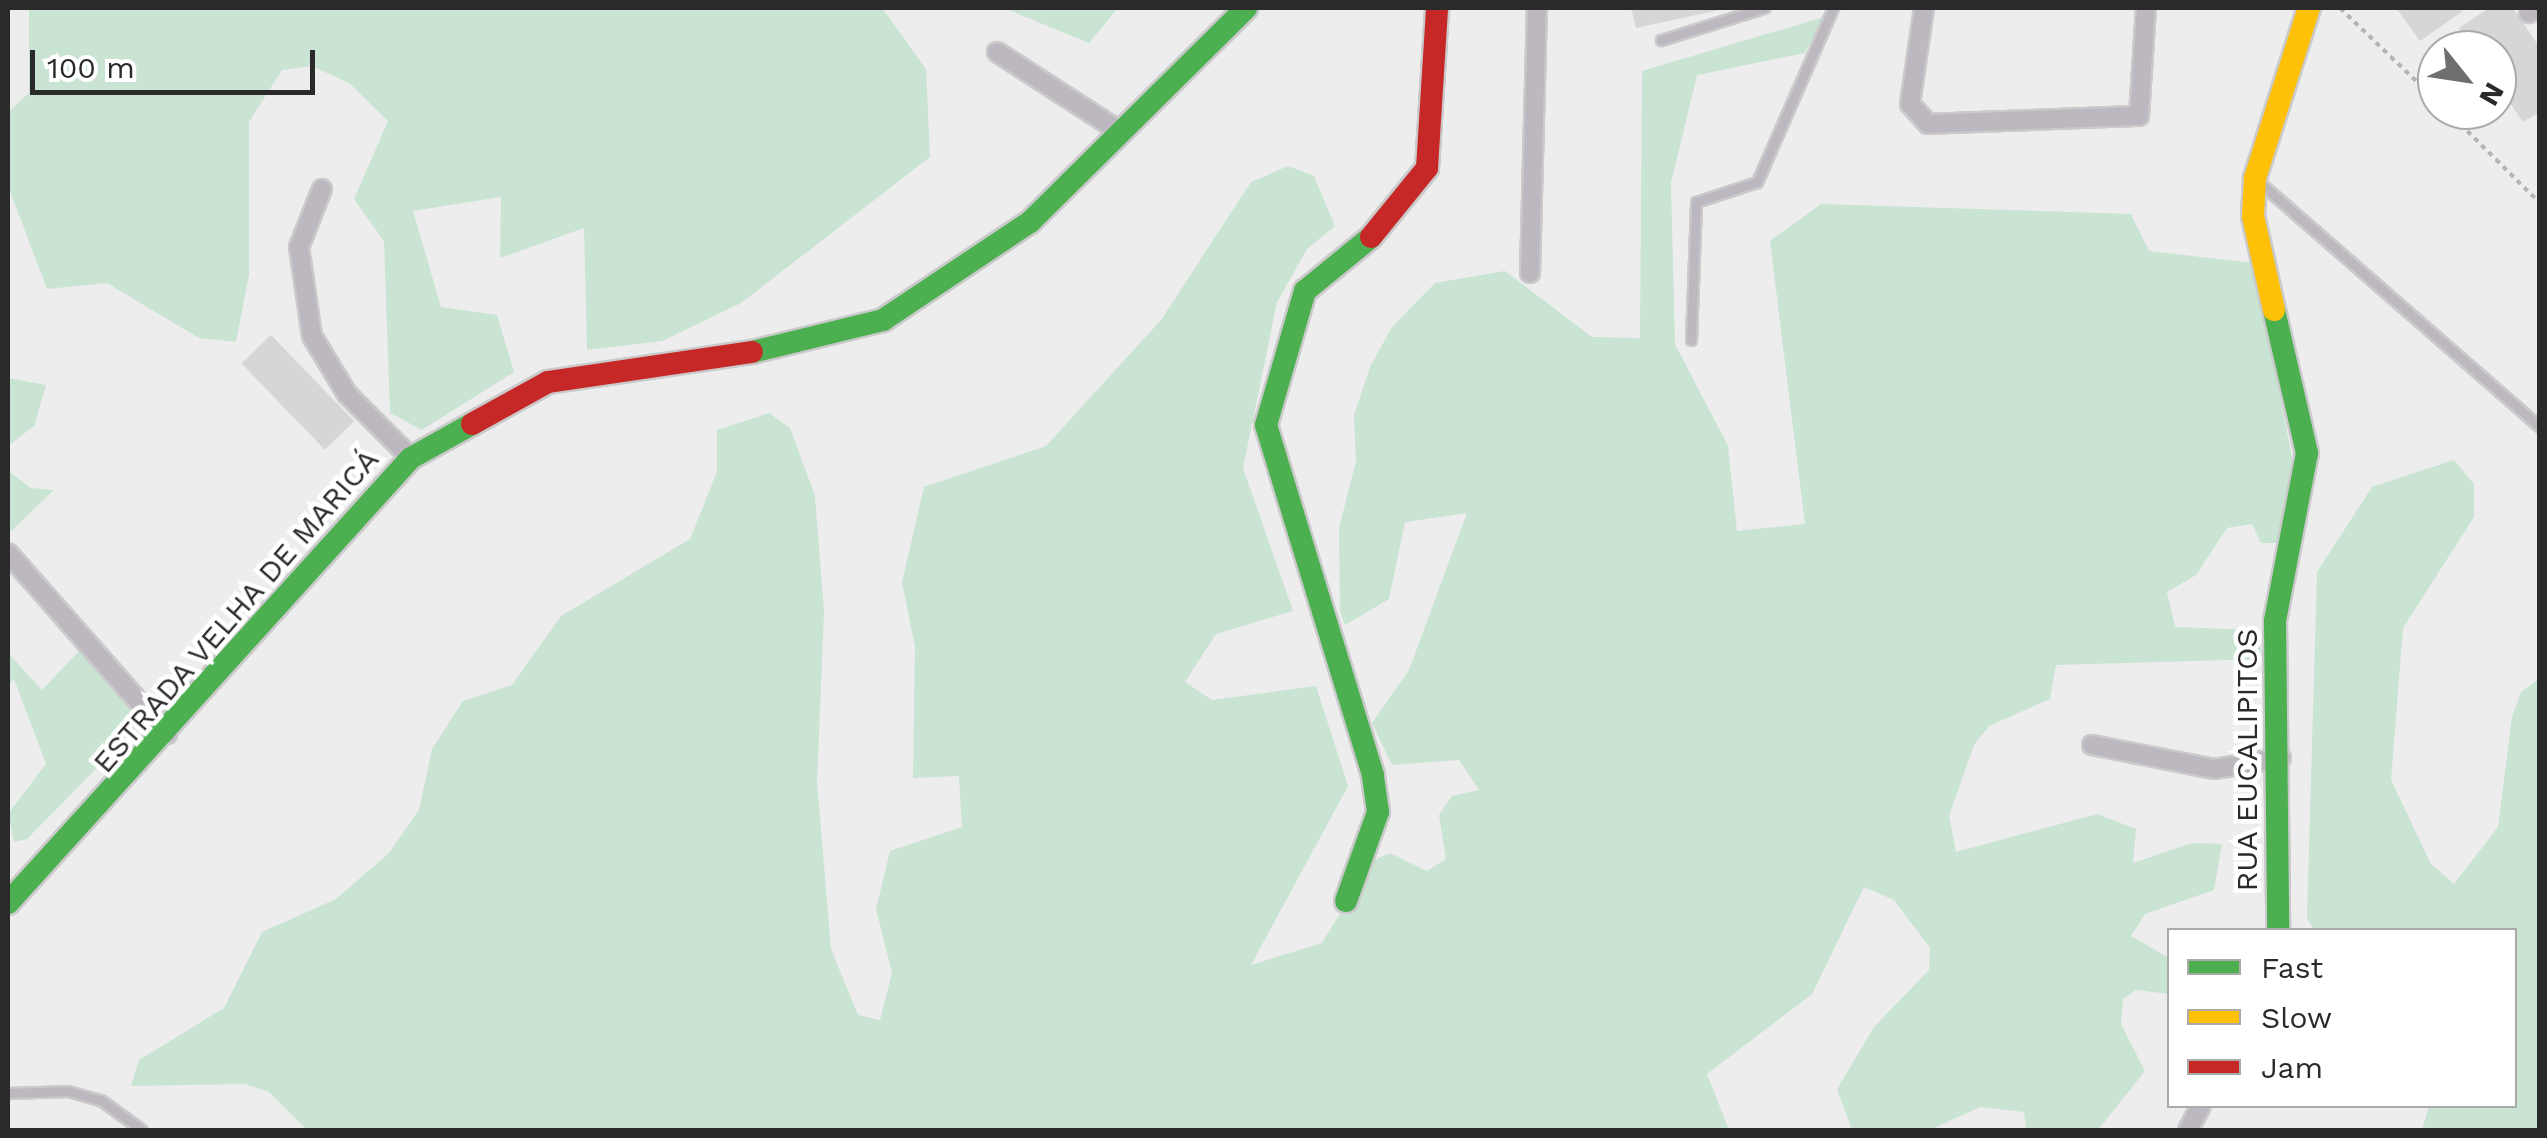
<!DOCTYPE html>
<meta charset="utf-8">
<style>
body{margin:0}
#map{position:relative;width:2547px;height:1138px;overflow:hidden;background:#ededee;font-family:"Work Sans",sans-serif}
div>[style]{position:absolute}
.green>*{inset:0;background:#c9e4d2}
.building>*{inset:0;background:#d6d6d6;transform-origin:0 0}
.path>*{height:4px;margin-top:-2px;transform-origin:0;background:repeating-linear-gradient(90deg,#b7b3b8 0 5px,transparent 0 10px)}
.roads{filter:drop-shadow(2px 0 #cacacb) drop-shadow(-2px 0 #cacacb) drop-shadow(0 2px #cacacb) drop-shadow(0 -2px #cacacb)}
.lane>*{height:9px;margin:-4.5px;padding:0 4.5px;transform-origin:4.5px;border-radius:4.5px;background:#bdb7c0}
.street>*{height:18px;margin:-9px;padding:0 9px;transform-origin:9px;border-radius:9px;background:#bdb7c0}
.fast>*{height:22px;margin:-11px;padding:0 11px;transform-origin:11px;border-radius:11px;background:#4caf50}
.slow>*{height:22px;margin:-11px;padding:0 11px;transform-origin:11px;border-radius:11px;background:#ffc107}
.jam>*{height:22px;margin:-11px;padding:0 11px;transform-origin:11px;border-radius:11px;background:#c62828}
span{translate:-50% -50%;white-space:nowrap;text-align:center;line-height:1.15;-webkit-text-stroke:9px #fff;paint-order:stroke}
.street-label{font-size:30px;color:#2a2a2a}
.frame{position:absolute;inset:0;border:10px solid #2a2a2a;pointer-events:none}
.legend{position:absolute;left:2167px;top:928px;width:350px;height:180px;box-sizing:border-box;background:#fff;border:2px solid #aaa;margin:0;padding:12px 18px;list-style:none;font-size:30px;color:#2a2a2a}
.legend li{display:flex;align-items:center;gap:20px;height:50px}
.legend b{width:50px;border:2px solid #aaa}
.north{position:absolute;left:2417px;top:30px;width:100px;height:100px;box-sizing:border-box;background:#fff;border:2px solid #aaa;border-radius:50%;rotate:120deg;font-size:28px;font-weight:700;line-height:40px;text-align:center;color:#2a2a2a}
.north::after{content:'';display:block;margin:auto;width:35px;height:45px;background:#6e6e6f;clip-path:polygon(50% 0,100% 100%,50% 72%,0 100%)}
.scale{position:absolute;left:30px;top:50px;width:285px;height:45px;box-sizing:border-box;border:5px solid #2a2a2a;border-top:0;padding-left:12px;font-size:30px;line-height:35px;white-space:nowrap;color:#2a2a2a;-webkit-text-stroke:8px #fff;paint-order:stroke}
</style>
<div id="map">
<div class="green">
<i style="clip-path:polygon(29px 8px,882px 8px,926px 69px,930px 157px,741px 303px,662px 341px,587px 350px,584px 228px,500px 258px,501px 197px,413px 211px,441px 307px,497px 315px,514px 372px,422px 430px,390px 413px,384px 241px,354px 199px,388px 121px,349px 83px,312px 66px,282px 70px,249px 122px,249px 275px,236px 342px,199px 338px,107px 283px,47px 289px,8px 186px,8px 112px,29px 93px)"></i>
<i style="clip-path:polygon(1004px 8px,1118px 8px,1089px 43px)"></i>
<i style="clip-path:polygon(1824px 17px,1805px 53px,1697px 75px,1671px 183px,1675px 344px,1728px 446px,1737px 531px,1805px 524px,1770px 241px,1821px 204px,2131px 214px,2149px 251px,2254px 263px,2297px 483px,2277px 543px,2261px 543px,2252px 524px,2227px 528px,2196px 575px,2167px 592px,2175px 627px,2257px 630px,2263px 659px,2056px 665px,2050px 699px,1989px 726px,1974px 745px,1949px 816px,1956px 852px,2097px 814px,2136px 829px,2133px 863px,2192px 843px,2222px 844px,2214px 890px,2145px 914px,2131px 936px,2169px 958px,2169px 994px,2136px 990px,2123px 999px,2121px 1024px,2145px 1071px,2098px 1130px,2026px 1130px,2024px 1112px,1980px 1107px,1930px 1130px,1852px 1130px,1837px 1089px,1874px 1027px,1929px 970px,1930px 948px,1894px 900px,1864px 887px,1812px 994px,1707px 1074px,1729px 1130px,307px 1130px,269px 1092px,245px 1084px,131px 1086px,139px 1060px,224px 1008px,262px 932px,336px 899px,389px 853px,419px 810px,432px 749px,463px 701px,512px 685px,561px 616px,690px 539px,717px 472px,717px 430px,769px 413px,790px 428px,815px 496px,824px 612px,817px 781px,831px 949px,858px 1015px,880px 1020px,892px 973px,876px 909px,890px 851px,962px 827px,959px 776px,913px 778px,915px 647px,902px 582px,924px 487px,1046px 446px,1161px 320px,1251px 182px,1288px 166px,1314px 176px,1335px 226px,1307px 249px,1277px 302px,1243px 468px,1293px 611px,1216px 634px,1185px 682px,1212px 700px,1316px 686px,1348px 786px,1251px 965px,1322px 943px,1372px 861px,1390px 853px,1427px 871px,1446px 859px,1439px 815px,1452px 796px,1479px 790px,1459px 760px,1392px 765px,1372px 723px,1409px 670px,1467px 513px,1405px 522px,1389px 599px,1345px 625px,1340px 611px,1339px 528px,1356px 461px,1354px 415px,1371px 365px,1392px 327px,1435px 283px,1505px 271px,1592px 337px,1640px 338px,1642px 71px)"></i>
<i style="clip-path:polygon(8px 378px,46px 385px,34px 426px,8px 446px)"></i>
<i style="clip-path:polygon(2454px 460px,2474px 484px,2474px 517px,2403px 628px,2391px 780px,2431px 864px,2454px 884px,2498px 827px,2512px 717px,2521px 692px,2539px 679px,2539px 1130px,2422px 1130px,2429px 1106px,2514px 1106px,2514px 930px,2314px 930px,2307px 918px,2317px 572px,2372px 487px)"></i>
<i style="clip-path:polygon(8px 471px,31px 488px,54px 490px,8px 534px)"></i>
<i style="clip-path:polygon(80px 650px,144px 720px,27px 839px,14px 842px,8px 814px,46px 764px,14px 679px,8px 686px,8px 653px,42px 690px)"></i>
</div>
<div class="building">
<i style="clip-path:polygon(1631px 8px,1724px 8px,1724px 9px,1636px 28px)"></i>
<i style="clip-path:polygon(2396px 8px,2460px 8px,2463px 11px,2420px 41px)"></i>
<i style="clip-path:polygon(2489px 8px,2513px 8px,2540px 48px,2540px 112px,2523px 122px,2497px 84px,2497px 50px,2474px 50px,2459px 28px)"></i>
<i style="left:271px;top:335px;width:120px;height:41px;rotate:46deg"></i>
</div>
<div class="path">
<i style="left:2340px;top:8px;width:134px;rotate:43.8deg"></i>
<i style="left:2446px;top:110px;width:132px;rotate:44.7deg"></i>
</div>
<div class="roads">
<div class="lane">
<i style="left:1661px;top:40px;width:108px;rotate:-17.3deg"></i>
<i style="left:2259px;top:182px;width:373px;rotate:41.1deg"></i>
<i style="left:1691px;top:340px;width:138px;rotate:-87.9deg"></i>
<i style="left:1696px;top:202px;width:64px;rotate:-18.2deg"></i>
<i style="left:1757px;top:182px;width:190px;rotate:-66.4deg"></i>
<i style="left:8px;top:1093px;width:60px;rotate:-1.9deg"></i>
<i style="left:68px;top:1091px;width:35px;rotate:16deg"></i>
<i style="left:102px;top:1101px;width:49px;rotate:35.9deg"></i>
</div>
<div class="street">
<i style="left:1924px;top:8px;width:97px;rotate:98.3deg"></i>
<i style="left:1910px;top:104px;width:27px;rotate:48deg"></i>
<i style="left:1928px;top:124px;width:211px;rotate:-2.2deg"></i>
<i style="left:2139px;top:116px;width:108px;rotate:-86.3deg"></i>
<i style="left:2529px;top:13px;width:10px;rotate:-29deg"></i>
<i style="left:997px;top:52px;width:149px;rotate:32.9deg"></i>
<i style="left:322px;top:189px;width:62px;rotate:111.6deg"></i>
<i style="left:299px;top:247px;width:90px;rotate:81.7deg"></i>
<i style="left:312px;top:336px;width:68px;rotate:58.9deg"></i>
<i style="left:347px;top:394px;width:91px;rotate:45deg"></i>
<i style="left:1530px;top:273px;width:265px;rotate:-88.5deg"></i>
<i style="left:8px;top:553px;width:241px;rotate:48.7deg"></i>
<i style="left:2092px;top:745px;width:124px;rotate:11.1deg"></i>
<i style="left:2214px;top:769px;width:68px;rotate:-9.3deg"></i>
<i style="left:2188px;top:1130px;width:27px;rotate:-62deg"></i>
</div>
<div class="fast">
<i style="left:2274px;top:310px;width:147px;rotate:77deg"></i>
<i style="left:2307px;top:453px;width:171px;rotate:100.8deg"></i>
<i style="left:2275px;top:621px;width:309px;rotate:89.4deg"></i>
<i style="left:752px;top:352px;width:135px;rotate:-13.7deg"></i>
<i style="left:883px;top:320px;width:177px;rotate:-33.7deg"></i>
<i style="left:1030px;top:222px;width:304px;rotate:-44.7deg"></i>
<i style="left:1346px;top:901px;width:95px;rotate:-70.2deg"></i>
<i style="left:1378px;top:812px;width:37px;rotate:-98deg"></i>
<i style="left:1373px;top:775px;width:366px;rotate:-107deg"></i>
<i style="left:1266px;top:425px;width:140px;rotate:-73.8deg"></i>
<i style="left:1305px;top:291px;width:85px;rotate:-39.3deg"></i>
<i style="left:8px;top:903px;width:600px;rotate:-47.84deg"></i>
<i style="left:411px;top:458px;width:70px;rotate:-29.1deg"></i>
</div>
<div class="slow">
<i style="left:2274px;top:310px;width:96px;rotate:-102.6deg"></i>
<i style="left:2253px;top:216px;width:38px;rotate:-87deg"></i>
<i style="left:2255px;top:178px;width:178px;rotate:-72.4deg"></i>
</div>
<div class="jam">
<i style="left:1371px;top:237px;width:89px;rotate:-50.9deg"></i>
<i style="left:1427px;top:168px;width:160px;rotate:-86.4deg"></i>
<i style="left:472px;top:424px;width:87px;rotate:-28.9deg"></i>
<i style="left:548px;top:382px;width:206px;rotate:-8.4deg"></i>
</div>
</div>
<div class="street-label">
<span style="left:236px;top:611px;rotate:-49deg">ESTRADA VELHA DE MARICÁ</span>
<span style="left:2247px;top:760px;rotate:-90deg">RUA EUCALIPITOS</span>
</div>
<div class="frame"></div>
<ul class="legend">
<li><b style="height:12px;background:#4caf50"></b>Fast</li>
<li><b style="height:12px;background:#ffc107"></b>Slow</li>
<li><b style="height:12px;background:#c62828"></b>Jam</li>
</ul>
<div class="north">N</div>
<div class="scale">100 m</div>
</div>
